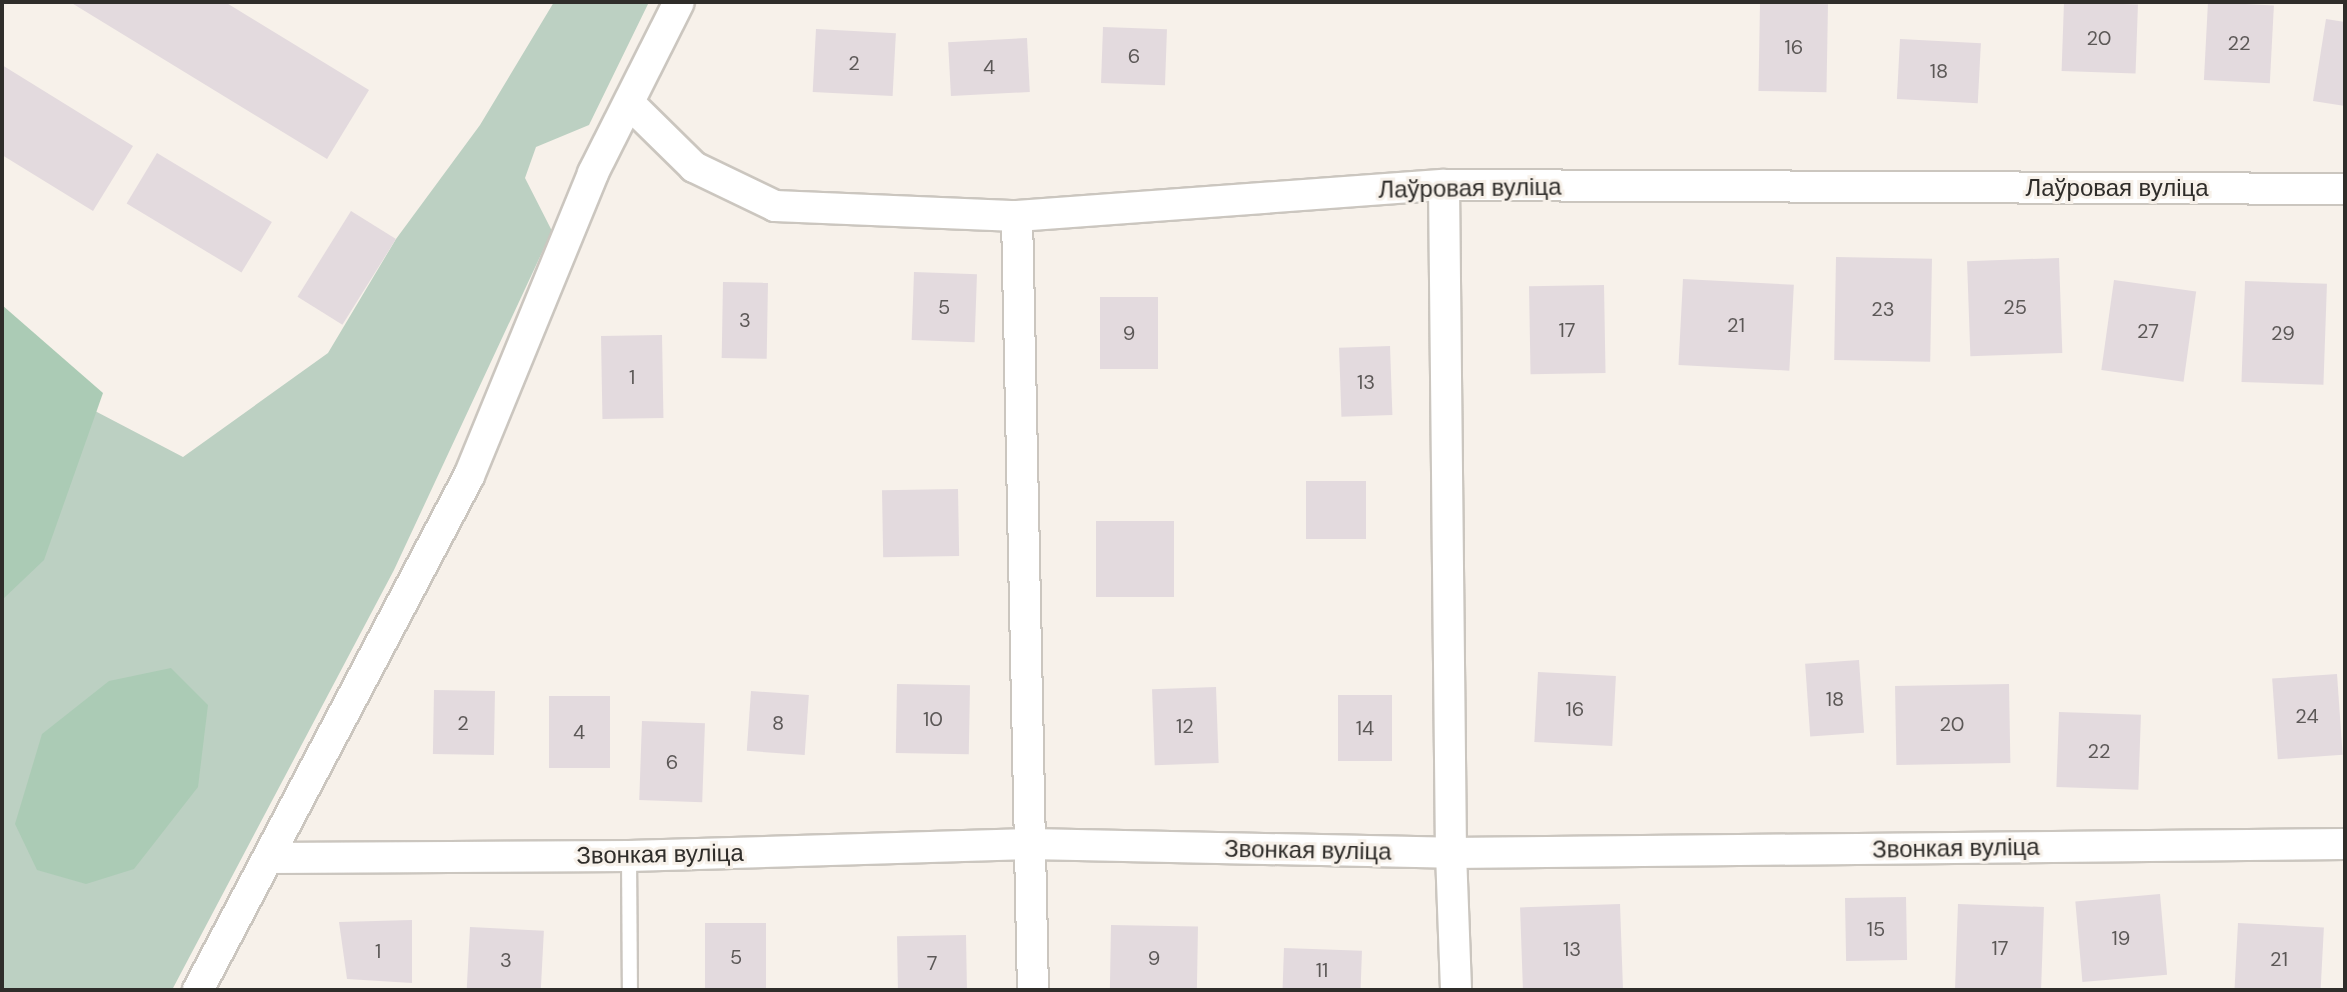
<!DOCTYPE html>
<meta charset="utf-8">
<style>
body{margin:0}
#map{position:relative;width:2347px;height:992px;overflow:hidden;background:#f7f1ea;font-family:"DM Sans",sans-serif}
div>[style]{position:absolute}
.green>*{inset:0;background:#bcd0c2}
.forest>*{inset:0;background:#abcbb5}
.building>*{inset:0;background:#e3dade;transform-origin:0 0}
.roads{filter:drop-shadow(2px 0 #cbc6bf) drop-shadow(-2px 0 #cbc6bf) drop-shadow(0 2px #cbc6bf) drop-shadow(0 -2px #cbc6bf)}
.lane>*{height:14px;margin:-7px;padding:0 7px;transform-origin:7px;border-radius:7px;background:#fff}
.street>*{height:30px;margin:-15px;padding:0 15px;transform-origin:15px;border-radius:15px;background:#fff}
span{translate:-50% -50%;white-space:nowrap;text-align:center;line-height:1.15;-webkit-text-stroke:6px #f7f1ea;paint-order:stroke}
.number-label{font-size:20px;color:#5c5857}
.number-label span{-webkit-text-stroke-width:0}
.street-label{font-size:24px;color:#2f2d2a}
.frame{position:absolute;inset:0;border:4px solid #2f2d2a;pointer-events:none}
</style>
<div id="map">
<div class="green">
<i style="clip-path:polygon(554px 2px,649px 2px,589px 125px,536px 147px,525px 178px,552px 231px,394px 570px,172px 990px,2px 990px,2px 371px,9px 366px,183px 457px,328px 353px,396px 239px,480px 125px)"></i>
</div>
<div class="forest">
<i style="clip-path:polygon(2px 305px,103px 393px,44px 560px,2px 600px)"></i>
<i style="clip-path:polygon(171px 668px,208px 705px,198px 787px,134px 869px,86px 884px,37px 870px,15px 824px,42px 734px,109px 681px)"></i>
</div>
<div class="building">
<i style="clip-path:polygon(70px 2px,225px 2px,369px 90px,327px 159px)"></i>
<i style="left:2064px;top:2px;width:74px;height:69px;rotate:2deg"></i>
<i style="left:2208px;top:2px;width:66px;height:78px;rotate:3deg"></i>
<i style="left:1760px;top:3px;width:68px;height:88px;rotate:1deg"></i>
<i style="clip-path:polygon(2326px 19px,2345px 22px,2345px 106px,2313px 101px)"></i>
<i style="left:1103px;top:27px;width:64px;height:56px;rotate:2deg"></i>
<i style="left:816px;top:29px;width:80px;height:63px;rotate:3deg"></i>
<i style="left:1027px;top:38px;width:54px;height:79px;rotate:87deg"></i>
<i style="left:1900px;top:39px;width:81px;height:60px;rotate:3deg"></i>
<i style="clip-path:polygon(2px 65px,133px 146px,93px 211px,2px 155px)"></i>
<i style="left:157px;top:153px;width:134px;height:59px;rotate:31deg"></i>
<i style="left:351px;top:211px;width:53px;height:101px;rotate:32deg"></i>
<i style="left:1836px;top:257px;width:96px;height:103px;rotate:1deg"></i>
<i style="left:2059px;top:258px;width:95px;height:92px;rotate:88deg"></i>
<i style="left:914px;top:272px;width:63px;height:68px;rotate:2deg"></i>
<i style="left:1683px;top:279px;width:111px;height:86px;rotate:3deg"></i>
<i style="left:2114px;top:280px;width:83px;height:91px;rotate:8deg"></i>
<i style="left:2245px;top:281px;width:82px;height:101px;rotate:2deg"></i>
<i style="left:723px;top:282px;width:45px;height:76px;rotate:1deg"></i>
<i style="left:1604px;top:285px;width:88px;height:75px;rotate:89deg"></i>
<i style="left:1100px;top:297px;width:58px;height:72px"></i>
<i style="left:662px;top:335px;width:83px;height:61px;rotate:89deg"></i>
<i style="left:1390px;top:346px;width:69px;height:51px;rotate:88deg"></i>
<i style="left:1306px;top:481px;width:60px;height:58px"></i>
<i style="left:958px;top:489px;width:67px;height:76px;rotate:89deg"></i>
<i style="left:1096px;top:521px;width:78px;height:76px"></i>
<i style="left:1859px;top:660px;width:73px;height:54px;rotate:86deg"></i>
<i style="left:1538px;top:672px;width:78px;height:70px;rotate:3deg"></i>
<i style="left:2337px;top:674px;width:81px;height:65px;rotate:86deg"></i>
<i style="left:897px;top:684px;width:73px;height:69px;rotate:1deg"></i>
<i style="left:2009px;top:684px;width:79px;height:114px;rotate:89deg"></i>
<i style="left:1216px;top:687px;width:76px;height:64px;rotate:88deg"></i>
<i style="left:434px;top:690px;width:61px;height:64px;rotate:1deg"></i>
<i style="left:751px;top:691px;width:58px;height:60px;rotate:4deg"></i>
<i style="left:1338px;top:695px;width:54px;height:66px"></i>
<i style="left:549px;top:696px;width:61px;height:72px"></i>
<i style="left:2059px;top:712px;width:82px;height:75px;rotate:2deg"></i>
<i style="left:642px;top:721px;width:63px;height:79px;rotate:2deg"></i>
<i style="left:2160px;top:894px;width:81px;height:85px;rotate:85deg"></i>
<i style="left:1906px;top:897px;width:63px;height:61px;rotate:89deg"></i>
<i style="left:1620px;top:904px;width:86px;height:100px;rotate:88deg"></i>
<i style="left:1958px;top:904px;width:86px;height:86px;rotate:2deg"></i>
<i style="clip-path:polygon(412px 920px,412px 983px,347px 979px,339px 922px)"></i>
<i style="left:766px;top:923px;width:67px;height:61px;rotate:90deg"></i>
<i style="left:2238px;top:923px;width:86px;height:67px;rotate:3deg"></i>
<i style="left:1111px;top:925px;width:87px;height:65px;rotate:1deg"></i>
<i style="left:470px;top:927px;width:74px;height:63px;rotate:3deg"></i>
<i style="left:966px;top:935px;width:55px;height:69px;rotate:89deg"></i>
<i style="left:1284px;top:948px;width:78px;height:42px;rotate:2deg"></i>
</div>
<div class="roads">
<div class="lane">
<i style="left:629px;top:856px;width:134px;rotate:89.6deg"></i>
</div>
<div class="street">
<i style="left:630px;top:104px;width:90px;rotate:44.5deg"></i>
<i style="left:694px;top:167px;width:90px;rotate:25.7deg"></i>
<i style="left:775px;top:206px;width:242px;rotate:2.4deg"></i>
<i style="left:1017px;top:216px;width:428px;rotate:-4.2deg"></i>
<i style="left:1444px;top:185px;width:901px;rotate:0.25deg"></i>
<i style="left:1444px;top:185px;width:668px;rotate:89.4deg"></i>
<i style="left:1451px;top:853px;width:137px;rotate:87.9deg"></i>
<i style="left:1017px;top:216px;width:774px;rotate:88.82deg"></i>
<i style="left:270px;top:858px;width:359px;rotate:-0.3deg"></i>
<i style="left:629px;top:856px;width:401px;rotate:-1.7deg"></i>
<i style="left:1030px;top:844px;width:421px;rotate:1.2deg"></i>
<i style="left:1451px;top:853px;width:894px;rotate:-0.58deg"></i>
<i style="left:198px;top:990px;width:581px;rotate:-62.2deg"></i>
<i style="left:469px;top:476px;width:327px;rotate:-67.7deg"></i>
<i style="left:593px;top:173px;width:191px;rotate:-63.3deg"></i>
</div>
</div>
<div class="number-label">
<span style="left:2099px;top:38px">20</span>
<span style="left:2239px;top:43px">22</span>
<span style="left:1794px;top:47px">16</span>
<span style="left:1134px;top:56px">6</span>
<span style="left:854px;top:63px">2</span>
<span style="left:989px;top:67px">4</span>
<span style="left:1939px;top:71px">18</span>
<span style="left:944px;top:307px">5</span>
<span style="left:2015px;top:307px">25</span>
<span style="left:1883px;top:309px">23</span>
<span style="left:745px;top:320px">3</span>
<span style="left:1736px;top:325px">21</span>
<span style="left:1567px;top:330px">17</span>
<span style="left:2148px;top:331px">27</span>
<span style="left:1129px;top:333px">9</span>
<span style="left:2283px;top:333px">29</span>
<span style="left:632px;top:377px">1</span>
<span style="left:1366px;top:382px">13</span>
<span style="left:1835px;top:699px">18</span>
<span style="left:1575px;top:709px">16</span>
<span style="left:2307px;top:716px">24</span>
<span style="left:933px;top:719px">10</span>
<span style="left:463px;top:723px">2</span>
<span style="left:778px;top:723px">8</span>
<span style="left:1952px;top:724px">20</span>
<span style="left:1185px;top:726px">12</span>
<span style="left:1365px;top:728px">14</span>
<span style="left:579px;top:732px">4</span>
<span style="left:2099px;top:751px">22</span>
<span style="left:672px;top:762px">6</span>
<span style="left:1876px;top:929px">15</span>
<span style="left:2121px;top:938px">19</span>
<span style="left:2000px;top:948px">17</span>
<span style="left:1572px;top:949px">13</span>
<span style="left:378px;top:951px">1</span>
<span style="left:736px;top:957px">5</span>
<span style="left:1154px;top:958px">9</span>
<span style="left:2279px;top:959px">21</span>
<span style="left:506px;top:960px">3</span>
<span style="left:932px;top:963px">7</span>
<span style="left:1322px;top:970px">11</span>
</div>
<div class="street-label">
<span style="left:1470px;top:188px;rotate:-1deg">Лаўровая вуліца</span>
<span style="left:2117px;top:188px">Лаўровая вуліца</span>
<span style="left:1956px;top:848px;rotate:-1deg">Звонкая вуліца</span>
<span style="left:1308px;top:850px;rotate:1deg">Звонкая вуліца</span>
<span style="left:660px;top:854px;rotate:-1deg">Звонкая вуліца</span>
</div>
<div class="frame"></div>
</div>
